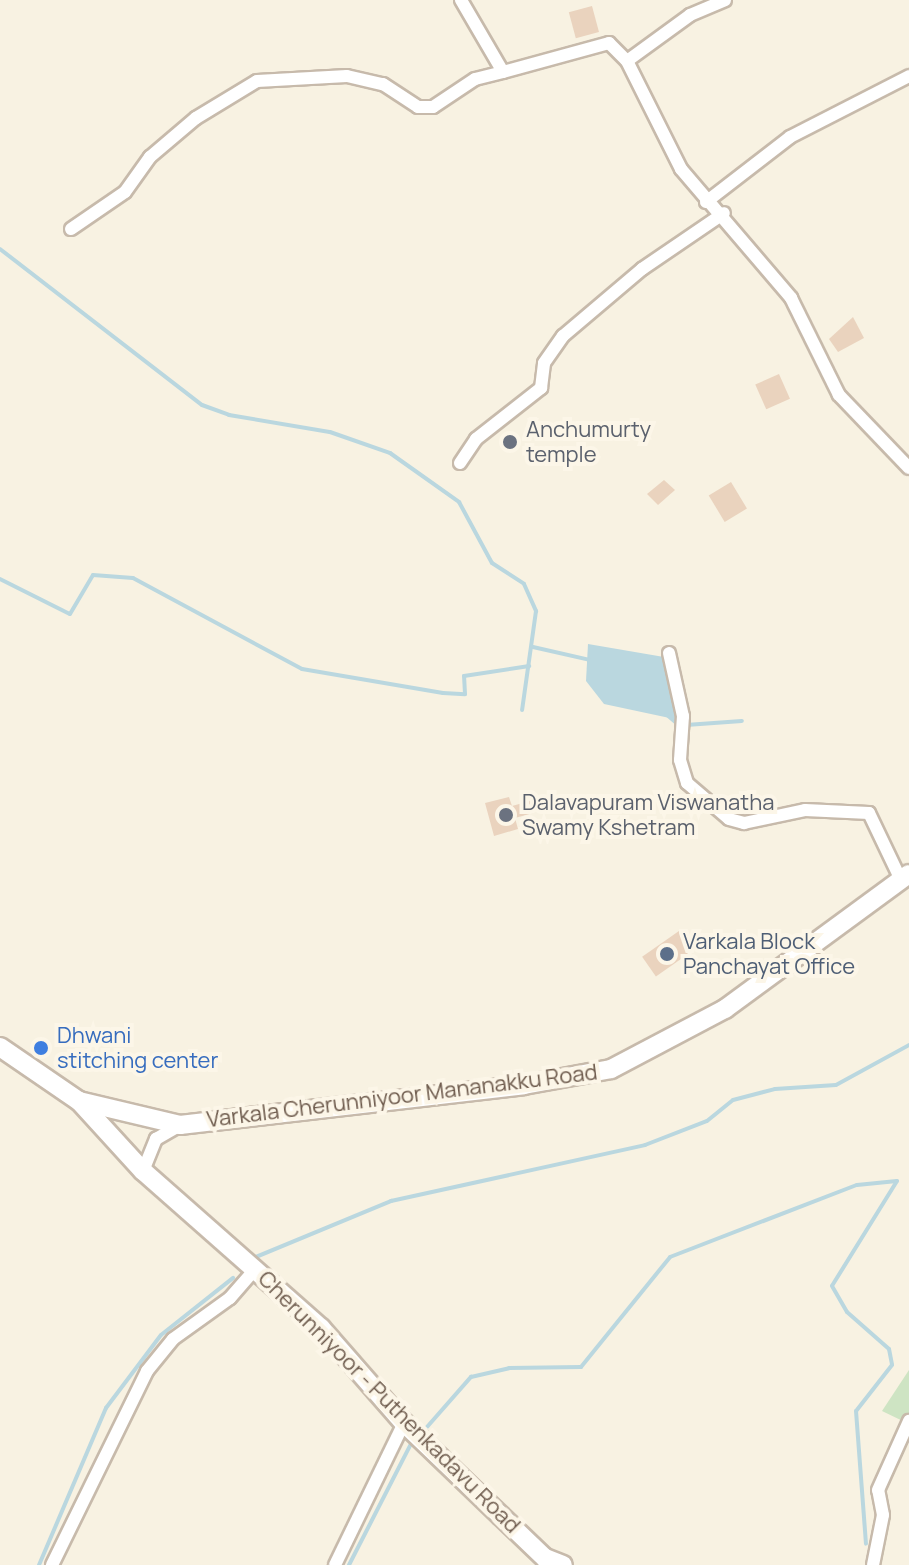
<!DOCTYPE html>
<style>
body{margin:0}
#map{position:relative;width:909px;height:1565px;overflow:hidden;background:#f8f2e2;font-family:Manrope,sans-serif}
div>[style]{position:absolute}
.green>*{inset:0;background:#cee4c3}
.water>*{inset:0;background:#bad7df}
.stream>*{height:4px;margin:-2px;padding:0 2px;transform-origin:2px;border-radius:2px;background:#bad7df}
.building>*{inset:0;background:#ead3be;transform-origin:0 0}
.roads{filter:drop-shadow(2px 0 #c7baab) drop-shadow(-2px 0 #c7baab) drop-shadow(0 2px #c7baab) drop-shadow(0 -2px #c7baab)}
.street>*{height:12px;margin:-6px;padding:0 6px;transform-origin:6px;border-radius:6px;background:#fff}
.secondary>*{height:18px;margin:-9px;padding:0 9px;transform-origin:9px;border-radius:9px;background:#fff}
.dots>*{width:22px;height:22px;translate:-50% -50%;box-sizing:border-box;border:4px solid #fcf6e8;border-radius:50%}
span{translate:-50% -50%;white-space:nowrap;text-align:center;line-height:1.15;-webkit-text-stroke:8px #fcf6e8;paint-order:stroke}
.worship-label{font-size:22px;color:#5b616d}
.left{translate:0 -50%;text-align:left}
.service-label{font-size:22px;color:#4e5e75}
.shop-label{font-size:22px;color:#366cbe}
.street-label{font-size:22px;color:#6d5a4c}
</style>
<div id="map">
<div class="green">
<i style="clip-path:polygon(909px 1370px,909px 1424px,882px 1411px)"></i>
</div>
<div class="water">
<i style="clip-path:polygon(588px 644px,664px 657px,679px 720px,604px 704px,586px 681px)"></i>
</div>
<div class="stream">
<i style="left:0;top:249px;width:255px;rotate:37.7deg"></i>
<i style="left:202px;top:405px;width:29px;rotate:20deg"></i>
<i style="left:229px;top:415px;width:102px;rotate:9.6deg"></i>
<i style="left:330px;top:432px;width:64px;rotate:19.3deg"></i>
<i style="left:390px;top:453px;width:85px;rotate:35.4deg"></i>
<i style="left:459px;top:502px;width:69px;rotate:61.6deg"></i>
<i style="left:492px;top:563px;width:38px;rotate:33deg"></i>
<i style="left:524px;top:584px;width:30px;rotate:66deg"></i>
<i style="left:536px;top:611px;width:100px;rotate:98deg"></i>
<i style="left:0;top:579px;width:78px;rotate:26.6deg"></i>
<i style="left:70px;top:614px;width:45px;rotate:-59.5deg"></i>
<i style="left:93px;top:575px;width:40px;rotate:4.3deg"></i>
<i style="left:133px;top:578px;width:192px;rotate:28.3deg"></i>
<i style="left:302px;top:669px;width:143px;rotate:9.7deg"></i>
<i style="left:443px;top:693px;width:22px;rotate:3deg"></i>
<i style="left:465px;top:694px;width:18px;rotate:-93deg"></i>
<i style="left:464px;top:676px;width:66px;rotate:-8.7deg"></i>
<i style="left:533px;top:647px;width:58px;rotate:12.8deg"></i>
<i style="left:666px;top:714px;width:18px;rotate:41deg"></i>
<i style="left:686px;top:725px;width:56px;rotate:-4.1deg"></i>
<i style="left:251px;top:1259px;width:152px;rotate:-22.5deg"></i>
<i style="left:391px;top:1201px;width:260px;rotate:-12.4deg"></i>
<i style="left:645px;top:1145px;width:66px;rotate:-21.2deg"></i>
<i style="left:707px;top:1121px;width:33px;rotate:-39deg"></i>
<i style="left:733px;top:1100px;width:43px;rotate:-14.7deg"></i>
<i style="left:775px;top:1089px;width:61px;rotate:-3.8deg"></i>
<i style="left:836px;top:1085px;width:83px;rotate:-28.7deg"></i>
<i style="left:427px;top:1427px;width:67px;rotate:-48.7deg"></i>
<i style="left:471px;top:1377px;width:39px;rotate:-13deg"></i>
<i style="left:509px;top:1368px;width:72px;rotate:-0.8deg"></i>
<i style="left:581px;top:1367px;width:141px;rotate:-51deg"></i>
<i style="left:670px;top:1257px;width:200px;rotate:-21.1deg"></i>
<i style="left:857px;top:1185px;width:40px;rotate:-5.7deg"></i>
<i style="left:897px;top:1181px;width:123px;rotate:121.8deg"></i>
<i style="left:832px;top:1286px;width:30px;rotate:60deg"></i>
<i style="left:847px;top:1312px;width:56px;rotate:41.4deg"></i>
<i style="left:889px;top:1349px;width:16px;rotate:79deg"></i>
<i style="left:892px;top:1365px;width:58px;rotate:128deg"></i>
<i style="left:856px;top:1411px;width:133px;rotate:85.7deg"></i>
<i style="left:39px;top:1565px;width:171px;rotate:-66.9deg"></i>
<i style="left:106px;top:1408px;width:91px;rotate:-53deg"></i>
<i style="left:161px;top:1335px;width:92px;rotate:-38.4deg"></i>
<i style="left:349px;top:1565px;width:134px;rotate:-62.9deg"></i>
</div>
<div class="building">
<i style="left:592px;top:6px;width:27px;height:24px;rotate:75deg"></i>
<i style="clip-path:polygon(853px 317px,864px 338px,838px 352px,829px 339px)"></i>
<i style="left:779px;top:374px;width:27px;height:26px;rotate:66deg"></i>
<i style="clip-path:polygon(664px 480px,675px 490px,658px 505px,647px 494px)"></i>
<i style="left:731px;top:482px;width:31px;height:26px;rotate:59deg"></i>
<i style="clip-path:polygon(509px 797px,512px 806px,530px 801px,533px 813px,515px 818px,518px 829px,494px 836px,485px 803px)"></i>
<i style="left:679px;top:931px;width:24px;height:45px;rotate:55deg"></i>
</div>
<div class="roads">
<div class="street">
<i style="left:461px;top:0;width:83px;rotate:59.7deg"></i>
<i style="left:503px;top:72px;width:110px;rotate:-15.3deg"></i>
<i style="left:609px;top:43px;width:25px;rotate:45deg"></i>
<i style="left:627px;top:61px;width:121px;rotate:63.4deg"></i>
<i style="left:681px;top:169px;width:170px;rotate:49.5deg"></i>
<i style="left:791px;top:298px;width:108px;rotate:63.7deg"></i>
<i style="left:839px;top:395px;width:101px;rotate:46.2deg"></i>
<i style="left:627px;top:61px;width:78px;rotate:-36.1deg"></i>
<i style="left:690px;top:15px;width:38px;rotate:-23deg"></i>
<i style="left:706px;top:202px;width:106px;rotate:-37.7deg"></i>
<i style="left:790px;top:137px;width:134px;rotate:-27.1deg"></i>
<i style="left:71px;top:229px;width:65px;rotate:-34.4deg"></i>
<i style="left:125px;top:192px;width:43px;rotate:-54.5deg"></i>
<i style="left:150px;top:157px;width:60px;rotate:-40.3deg"></i>
<i style="left:196px;top:118px;width:71px;rotate:-31.2deg"></i>
<i style="left:257px;top:81px;width:90px;rotate:-3.2deg"></i>
<i style="left:347px;top:76px;width:37px;rotate:13deg"></i>
<i style="left:383px;top:84px;width:42px;rotate:33.3deg"></i>
<i style="left:418px;top:107px;width:15px"></i>
<i style="left:433px;top:107px;width:50px;rotate:-33.7deg"></i>
<i style="left:475px;top:79px;width:29px;rotate:-14deg"></i>
<i style="left:460px;top:463px;width:29px;rotate:-56deg"></i>
<i style="left:476px;top:439px;width:83px;rotate:-38.1deg"></i>
<i style="left:541px;top:388px;width:25px;rotate:-83deg"></i>
<i style="left:544px;top:363px;width:33px;rotate:-55deg"></i>
<i style="left:563px;top:336px;width:104px;rotate:-40.3deg"></i>
<i style="left:642px;top:269px;width:99px;rotate:-34.3deg"></i>
<i style="left:669px;top:653px;width:65px;rotate:77.5deg"></i>
<i style="left:683px;top:716px;width:44px;rotate:93.9deg"></i>
<i style="left:680px;top:760px;width:24px;rotate:73deg"></i>
<i style="left:687px;top:783px;width:55px;rotate:40.6deg"></i>
<i style="left:729px;top:819px;width:16px;rotate:15deg"></i>
<i style="left:744px;top:823px;width:62px;rotate:-12deg"></i>
<i style="left:805px;top:810px;width:64px;rotate:2.7deg"></i>
<i style="left:869px;top:813px;width:74px;rotate:64.5deg"></i>
<i style="left:143px;top:1171px;width:35px;rotate:-68deg"></i>
<i style="left:156px;top:1139px;width:28px;rotate:-30deg"></i>
<i style="left:52px;top:1565px;width:216px;rotate:-63.9deg"></i>
<i style="left:147px;top:1371px;width:41px;rotate:-50.9deg"></i>
<i style="left:173px;top:1339px;width:70px;rotate:-35.7deg"></i>
<i style="left:230px;top:1298px;width:38px;rotate:-49deg"></i>
<i style="left:335px;top:1565px;width:158px;rotate:-64.1deg"></i>
<i style="left:873px;top:1565px;width:51px;rotate:-78.7deg"></i>
<i style="left:883px;top:1515px;width:25px;rotate:-101deg"></i>
<i style="left:878px;top:1490px;width:76px;rotate:-65.8deg"></i>
</div>
<div class="secondary">
<i style="left:0;top:1047px;width:96px;rotate:34.4deg"></i>
<i style="left:79px;top:1101px;width:104px;rotate:13.4deg"></i>
<i style="left:180px;top:1125px;width:346px;rotate:-6.6deg"></i>
<i style="left:524px;top:1085px;width:88px;rotate:-10.4deg"></i>
<i style="left:611px;top:1069px;width:129px;rotate:-27.8deg"></i>
<i style="left:725px;top:1009px;width:228px;rotate:-36.3deg"></i>
<i style="left:79px;top:1101px;width:95px;rotate:47.6deg"></i>
<i style="left:143px;top:1171px;width:237px;rotate:41.4deg"></i>
<i style="left:321px;top:1328px;width:126px;rotate:48.9deg"></i>
<i style="left:404px;top:1423px;width:134px;rotate:43.8deg"></i>
<i style="left:501px;top:1516px;width:61px;rotate:43.7deg"></i>
<i style="left:545px;top:1558px;width:19px;rotate:21deg"></i>
</div>
</div>
<div class="dots">
<i style="left:510px;top:442px;background:#6b7280"></i>
<i style="left:506px;top:815px;background:#6b7280"></i>
<i style="left:667px;top:954px;background:#5c6f8a"></i>
<i style="left:41px;top:1048px;background:#3f7fe0"></i>
</div>
<div class="worship-label">
<span class="left" style="left:526px;top:442px">Anchumurty<br>temple</span>
<span class="left" style="left:522px;top:815px">Dalavapuram Viswanatha<br>Swamy Kshetram</span>
</div>
<div class="service-label">
<span class="left" style="left:683px;top:954px">Varkala Block<br>Panchayat Office</span>
</div>
<div class="shop-label">
<span class="left" style="left:57px;top:1048px">Dhwani<br>stitching center</span>
</div>
<div class="street-label">
<span style="left:402px;top:1096px;rotate:-7deg">Varkala Cherunniyoor Mananakku Road</span>
<span style="left:389px;top:1402px;rotate:45deg">Cherunniyoor - Puthenkadavu Road</span>
</div>
</div>
